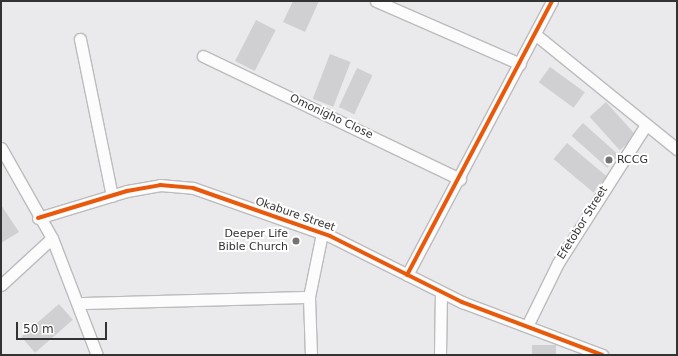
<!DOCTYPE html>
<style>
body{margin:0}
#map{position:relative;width:678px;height:356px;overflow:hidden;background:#eae9eb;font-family:"DejaVu Sans",sans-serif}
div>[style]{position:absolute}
.building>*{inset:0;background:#d0cfd1;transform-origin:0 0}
.roads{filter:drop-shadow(1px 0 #bcbbbd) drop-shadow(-1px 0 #bcbbbd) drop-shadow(0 1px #bcbbbd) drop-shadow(0 -1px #bcbbbd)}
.minor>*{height:11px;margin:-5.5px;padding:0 5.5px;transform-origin:5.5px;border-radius:5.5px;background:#fcfcfc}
.cycleway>*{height:4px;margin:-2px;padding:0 2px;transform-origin:2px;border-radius:2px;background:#e8590c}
.dots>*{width:11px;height:11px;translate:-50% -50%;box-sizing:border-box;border:2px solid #fff;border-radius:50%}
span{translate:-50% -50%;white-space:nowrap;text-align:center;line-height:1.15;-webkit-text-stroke:4px #fff;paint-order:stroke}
.street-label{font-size:11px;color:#333334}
.poi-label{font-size:11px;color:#333334}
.left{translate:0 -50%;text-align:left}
.right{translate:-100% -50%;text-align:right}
.frame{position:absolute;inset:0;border:2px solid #333334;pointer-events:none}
.scale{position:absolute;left:16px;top:322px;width:91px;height:18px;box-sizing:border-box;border:2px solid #333334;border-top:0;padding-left:5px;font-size:12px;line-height:14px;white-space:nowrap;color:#333334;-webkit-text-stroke:3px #fff;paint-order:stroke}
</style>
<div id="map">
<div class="building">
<i style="clip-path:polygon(293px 1px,319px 1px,305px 32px,283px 22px)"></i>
<i style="left:256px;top:20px;width:22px;height:46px;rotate:27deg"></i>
<i style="left:330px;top:54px;width:22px;height:48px;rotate:21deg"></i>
<i style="left:550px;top:67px;width:43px;height:19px;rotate:36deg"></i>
<i style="left:357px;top:68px;width:17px;height:43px;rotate:25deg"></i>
<i style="left:606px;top:102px;width:45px;height:22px;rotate:48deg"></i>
<i style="left:583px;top:123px;width:48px;height:17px;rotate:42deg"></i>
<i style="left:567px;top:143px;width:52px;height:21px;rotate:40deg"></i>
<i style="clip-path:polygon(1px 205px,19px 232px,1px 243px)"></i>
<i style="left:59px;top:304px;width:21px;height:50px;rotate:49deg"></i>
<i style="left:532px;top:345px;width:24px;height:10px"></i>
</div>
<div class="roads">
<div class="minor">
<i style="left:376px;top:1px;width:157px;rotate:23.6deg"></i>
<i style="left:536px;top:35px;width:181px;rotate:39deg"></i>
<i style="left:80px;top:39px;width:160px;rotate:78.5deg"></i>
<i style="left:203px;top:56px;width:285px;rotate:25.6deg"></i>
<i style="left:1px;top:148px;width:103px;rotate:60.5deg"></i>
<i style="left:52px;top:238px;width:125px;rotate:69deg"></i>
<i style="left:38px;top:218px;width:93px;rotate:-16.9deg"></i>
<i style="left:127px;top:191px;width:34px;rotate:-10deg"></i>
<i style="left:160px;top:185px;width:33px;rotate:5deg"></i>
<i style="left:193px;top:188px;width:145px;rotate:19.3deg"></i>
<i style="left:330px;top:236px;width:148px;rotate:26.6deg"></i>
<i style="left:462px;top:302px;width:150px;rotate:20.7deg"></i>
<i style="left:407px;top:275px;width:310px;rotate:-62.1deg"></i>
<i style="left:1px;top:285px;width:69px;rotate:-42.7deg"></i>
<i style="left:80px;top:303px;width:229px;rotate:-1.5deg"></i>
<i style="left:527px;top:326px;width:70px;rotate:-63.8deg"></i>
<i style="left:558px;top:263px;width:164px;rotate:-57.5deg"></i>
<i style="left:311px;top:355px;width:58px;rotate:-92deg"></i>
<i style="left:309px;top:297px;width:65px;rotate:-78.5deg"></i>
<i style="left:440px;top:355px;width:63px;rotate:-89.1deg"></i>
</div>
</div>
<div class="cycleway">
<i style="left:38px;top:218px;width:93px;rotate:-16.9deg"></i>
<i style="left:127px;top:191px;width:34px;rotate:-10deg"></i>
<i style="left:160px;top:185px;width:33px;rotate:5deg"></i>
<i style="left:193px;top:188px;width:145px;rotate:19.3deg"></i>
<i style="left:330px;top:236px;width:148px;rotate:26.6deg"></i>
<i style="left:462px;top:302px;width:150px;rotate:20.7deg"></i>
<i style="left:407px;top:275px;width:310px;rotate:-62.1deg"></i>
</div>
<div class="dots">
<i style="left:609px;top:160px;background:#737374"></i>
<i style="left:296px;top:241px;background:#737374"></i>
</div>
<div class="street-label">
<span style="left:331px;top:117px;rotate:25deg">Omonigho Close</span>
<span style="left:295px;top:215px;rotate:19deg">Okabure Street</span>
<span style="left:583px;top:223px;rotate:-58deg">Efetobor Street</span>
</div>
<div class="poi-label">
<span class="left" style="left:617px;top:160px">RCCG</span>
<span class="right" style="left:288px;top:241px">Deeper Life<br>Bible Church</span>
</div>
<div class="frame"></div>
<div class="scale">50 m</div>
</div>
